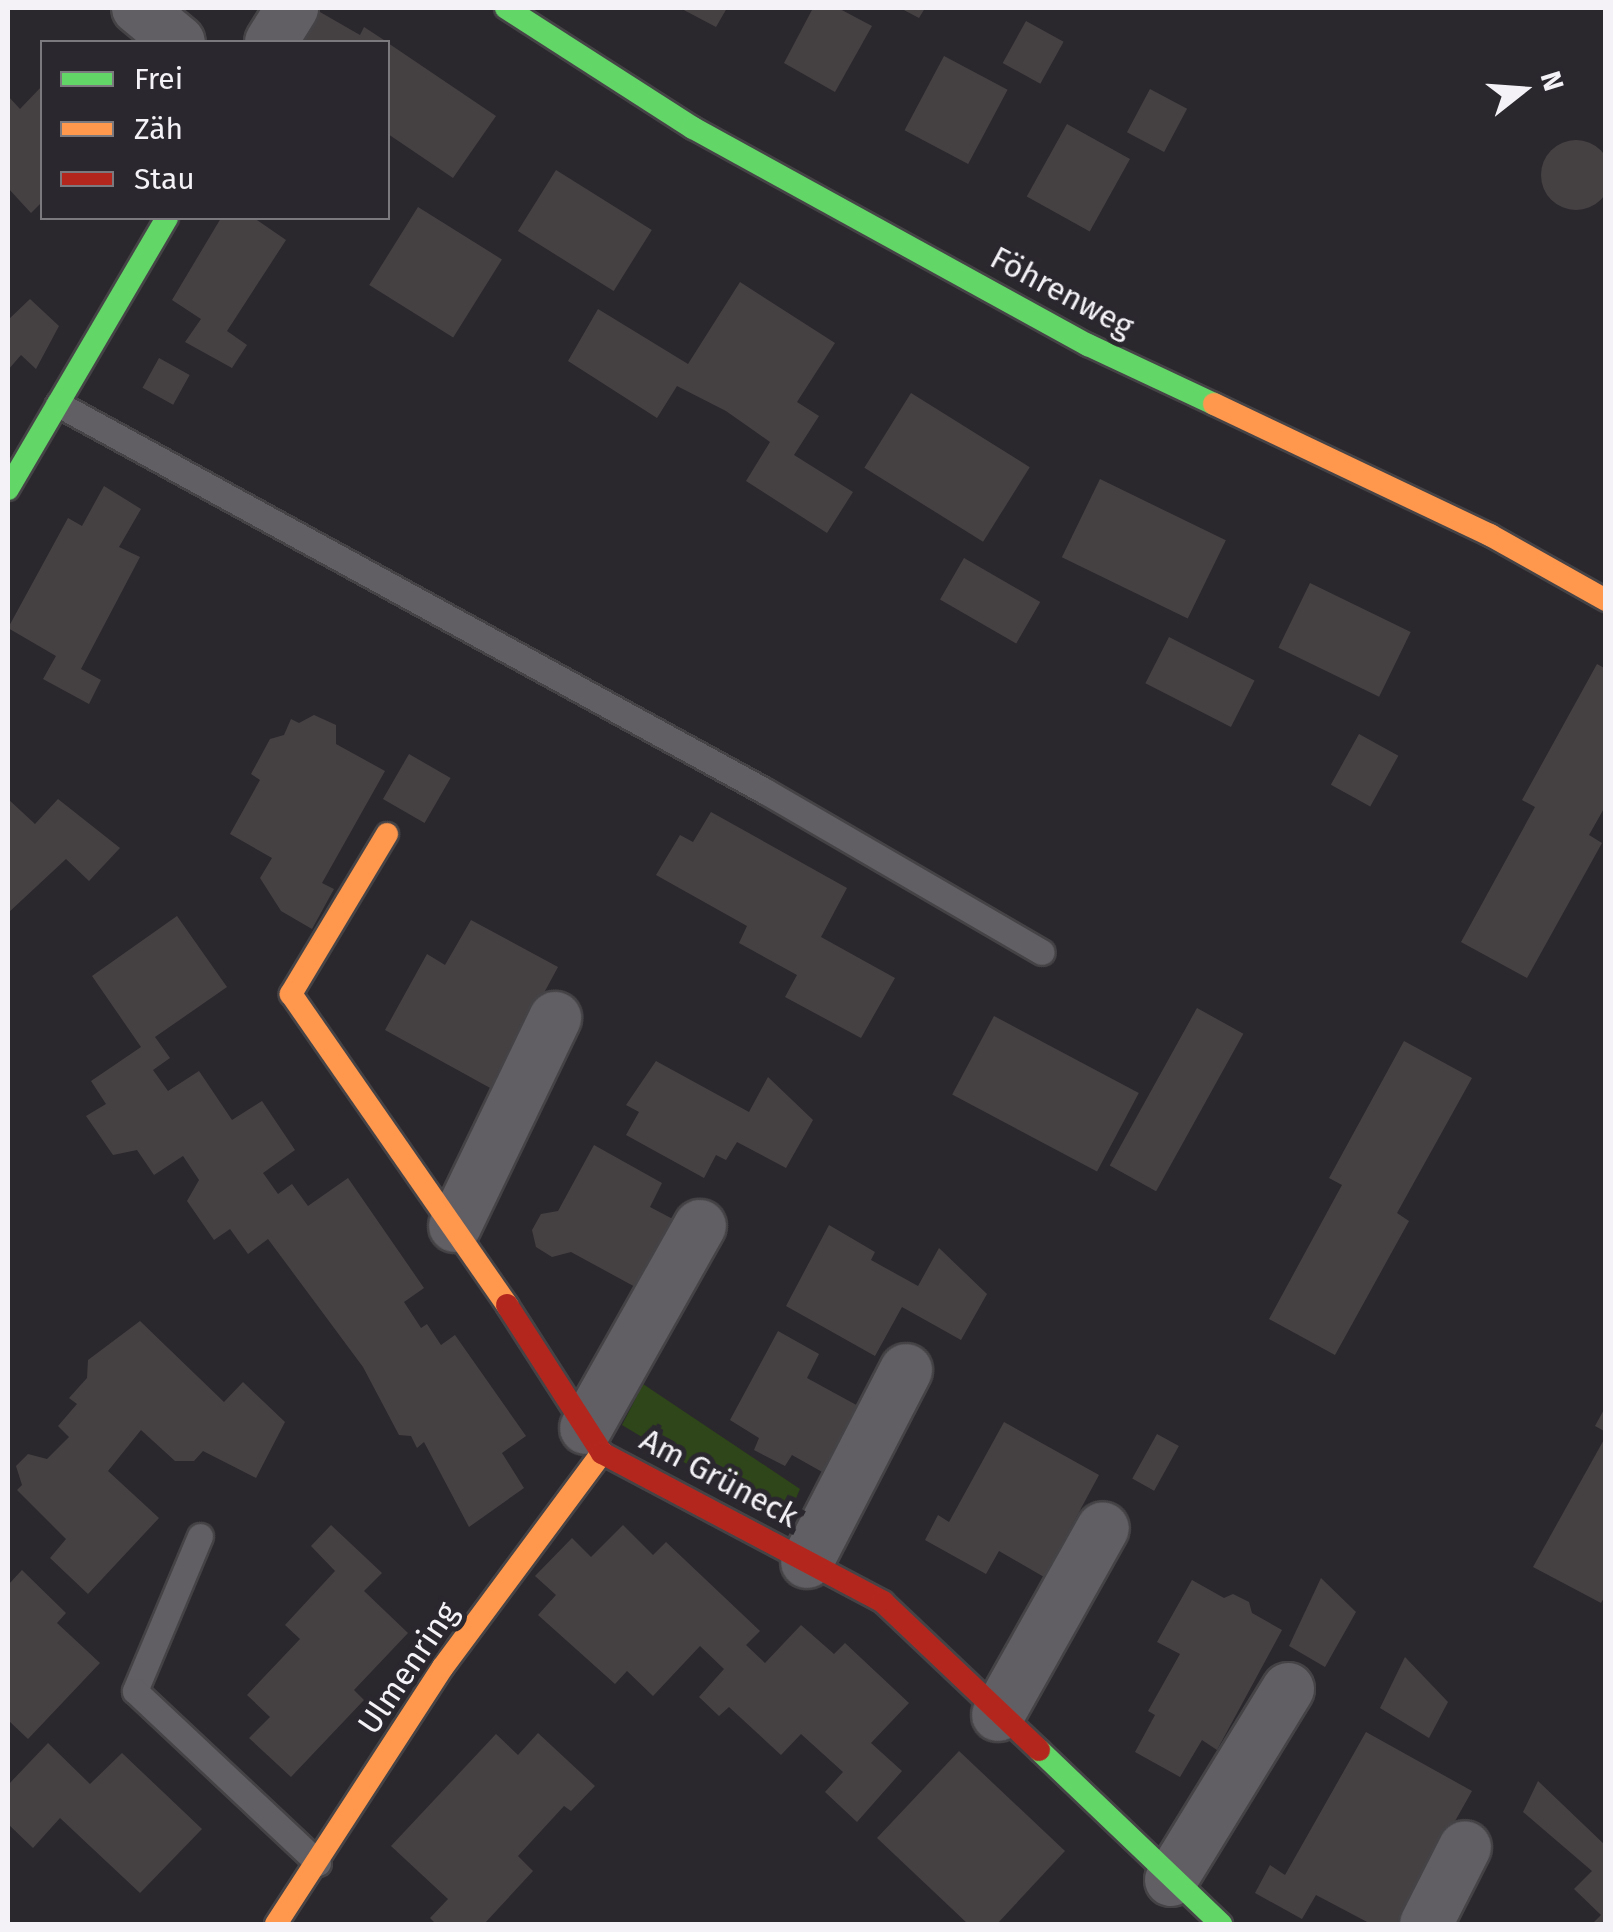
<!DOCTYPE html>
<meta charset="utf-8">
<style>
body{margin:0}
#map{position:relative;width:1613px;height:1932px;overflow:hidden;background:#2b282d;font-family:"Fira Sans",sans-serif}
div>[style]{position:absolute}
.green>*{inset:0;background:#2e4619}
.building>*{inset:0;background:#454143;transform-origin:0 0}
.round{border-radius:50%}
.roads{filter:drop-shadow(2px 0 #454346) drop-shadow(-2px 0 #454346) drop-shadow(0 2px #454346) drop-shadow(0 -2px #454346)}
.lane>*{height:25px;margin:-12.5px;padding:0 12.5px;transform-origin:12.5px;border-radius:12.5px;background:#615f63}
.street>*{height:52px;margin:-26px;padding:0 26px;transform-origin:26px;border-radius:26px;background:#615f63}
.fast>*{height:22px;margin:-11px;padding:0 11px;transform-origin:11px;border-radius:11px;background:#63d668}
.slow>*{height:22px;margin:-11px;padding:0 11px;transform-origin:11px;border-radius:11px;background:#ff974d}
.jam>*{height:22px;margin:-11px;padding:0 11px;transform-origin:11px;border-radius:11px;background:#b3261e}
span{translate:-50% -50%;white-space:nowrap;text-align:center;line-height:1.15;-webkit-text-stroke:10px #2b272e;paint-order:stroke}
.street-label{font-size:32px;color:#f4f2f7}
.frame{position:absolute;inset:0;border:10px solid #f4f2f7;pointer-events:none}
.legend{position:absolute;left:40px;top:40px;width:350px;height:180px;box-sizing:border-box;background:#2b272e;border:2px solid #7b787e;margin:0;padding:12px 18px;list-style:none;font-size:30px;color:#f4f2f7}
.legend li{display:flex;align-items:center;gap:20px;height:50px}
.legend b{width:50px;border:2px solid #7b787e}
.north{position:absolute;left:1473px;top:40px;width:100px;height:100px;-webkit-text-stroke:8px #2b272e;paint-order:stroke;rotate:73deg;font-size:28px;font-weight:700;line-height:40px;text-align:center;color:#f4f2f7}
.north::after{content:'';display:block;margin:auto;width:35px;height:45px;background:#f4f2f7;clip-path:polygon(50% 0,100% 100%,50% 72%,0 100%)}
</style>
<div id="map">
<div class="green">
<i style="clip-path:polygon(643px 1384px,800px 1489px,785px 1523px,622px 1425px)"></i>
</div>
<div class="building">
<i style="clip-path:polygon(313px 8px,360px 35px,364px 27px,387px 42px,293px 42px)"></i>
<i style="clip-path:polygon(680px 8px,727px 8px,716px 27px)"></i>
<i style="clip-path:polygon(813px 8px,838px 8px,872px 26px,835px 92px,784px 63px)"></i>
<i style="clip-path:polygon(900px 8px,925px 8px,919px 18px)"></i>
<i style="left:1026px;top:21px;width:43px;height:48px;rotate:29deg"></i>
<i style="clip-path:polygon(388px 43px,496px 116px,453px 178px,388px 134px)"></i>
<i style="left:944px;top:56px;width:72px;height:84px;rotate:28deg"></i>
<i style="clip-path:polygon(42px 86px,42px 202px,31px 213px,8px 188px,8px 96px,20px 109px)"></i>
<i style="left:1150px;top:89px;width:42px;height:49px;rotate:28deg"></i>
<i style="left:1067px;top:124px;width:72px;height:83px;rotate:29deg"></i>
<i class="round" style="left:1541px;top:140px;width:70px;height:70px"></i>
<i style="left:556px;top:170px;width:113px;height:72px;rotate:32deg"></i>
<i style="left:418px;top:207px;width:99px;height:92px;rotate:32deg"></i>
<i style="clip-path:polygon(221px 218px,254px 218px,286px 240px,227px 331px,247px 345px,232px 368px,185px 342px,201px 319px,172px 300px)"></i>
<i style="clip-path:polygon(740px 282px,835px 343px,797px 402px,819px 416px,794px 455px,853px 492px,827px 533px,746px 481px,770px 442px,726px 411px,677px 386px,657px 418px,568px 361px,598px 309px,688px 364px)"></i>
<i style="clip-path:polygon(30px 299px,59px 326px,36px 369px,21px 355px,8px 370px,8px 320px)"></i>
<i style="left:159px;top:358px;width:35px;height:34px;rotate:29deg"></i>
<i style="left:911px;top:393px;width:140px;height:88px;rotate:32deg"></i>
<i style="left:1100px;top:479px;width:140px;height:87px;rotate:26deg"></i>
<i style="clip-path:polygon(104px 486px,141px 509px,119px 547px,140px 557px,81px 669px,101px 680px,89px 704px,43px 679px,56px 656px,8px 628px,68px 518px,82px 526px)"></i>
<i style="left:964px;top:558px;width:88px;height:48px;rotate:30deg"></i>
<i style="left:1310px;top:583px;width:112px;height:72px;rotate:26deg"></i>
<i style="left:1169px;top:637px;width:96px;height:52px;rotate:27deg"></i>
<i style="clip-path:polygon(1597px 664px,1606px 669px,1606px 805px,1589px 835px,1602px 843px,1527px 978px,1461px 942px,1535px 807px,1522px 800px)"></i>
<i style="clip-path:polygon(314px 715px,336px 725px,336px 744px,385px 771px,322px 883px,334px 889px,312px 929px,281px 911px,260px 878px,272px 858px,230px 834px,260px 780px,251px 774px,270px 739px,284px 735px,291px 719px,299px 723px)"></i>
<i style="left:1359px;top:734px;width:45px;height:58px;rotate:29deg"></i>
<i style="left:409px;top:754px;width:48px;height:52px;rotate:30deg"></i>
<i style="clip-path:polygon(8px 799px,35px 824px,58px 799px,120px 848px,89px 881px,66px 859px,8px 913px)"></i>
<i style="clip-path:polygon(711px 812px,847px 888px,821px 937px,895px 978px,861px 1038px,785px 997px,797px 975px,739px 943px,747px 926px,656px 875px,680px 835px,693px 842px)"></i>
<i style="clip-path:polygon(177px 916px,227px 987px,155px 1037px,170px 1058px,153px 1070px,168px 1091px,199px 1071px,232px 1120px,262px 1101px,295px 1150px,263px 1173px,278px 1194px,292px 1184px,308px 1206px,348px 1178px,424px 1288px,404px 1302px,421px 1328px,427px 1324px,441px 1345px,455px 1335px,526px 1436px,502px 1453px,524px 1488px,469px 1527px,424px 1442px,417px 1448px,411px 1436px,399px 1435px,363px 1367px,268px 1239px,248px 1254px,230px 1229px,214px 1240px,187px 1201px,199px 1180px,183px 1156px,154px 1175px,137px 1150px,113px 1155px,86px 1116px,106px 1104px,91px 1081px,141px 1047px,92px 976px)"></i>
<i style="clip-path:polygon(471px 920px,558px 967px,492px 1089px,385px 1030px,427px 954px,445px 965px)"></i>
<i style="left:1197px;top:1008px;width:53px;height:180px;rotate:29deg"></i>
<i style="left:994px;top:1016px;width:164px;height:89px;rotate:28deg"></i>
<i style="clip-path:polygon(1404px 1041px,1472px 1078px,1397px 1213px,1409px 1221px,1335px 1355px,1269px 1319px,1342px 1185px,1329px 1178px)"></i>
<i style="clip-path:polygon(656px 1061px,749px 1112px,768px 1077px,813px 1120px,786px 1168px,737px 1142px,726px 1160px,716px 1155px,704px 1178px,626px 1135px,639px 1112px,626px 1105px)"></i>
<i style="clip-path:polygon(594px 1145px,662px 1183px,650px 1207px,688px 1227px,650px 1295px,571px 1252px,552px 1257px,536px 1247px,532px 1230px,541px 1214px,558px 1211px)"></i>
<i style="clip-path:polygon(829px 1225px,875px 1252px,871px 1260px,918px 1286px,939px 1248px,987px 1294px,961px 1340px,902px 1307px,875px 1356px,786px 1306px)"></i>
<i style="clip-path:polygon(140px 1321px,224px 1402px,243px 1382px,285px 1422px,256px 1478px,203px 1451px,194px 1461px,175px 1461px,141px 1430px,108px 1471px,159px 1518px,88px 1594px,50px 1558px,66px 1539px,17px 1490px,22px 1485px,16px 1466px,28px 1454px,47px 1459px,69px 1437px,58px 1426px,77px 1404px,69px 1398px,87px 1378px,88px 1360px)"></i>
<i style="clip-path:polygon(778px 1331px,819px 1354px,807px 1378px,860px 1407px,824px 1473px,792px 1455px,785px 1466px,754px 1450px,759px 1438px,730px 1420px)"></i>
<i style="clip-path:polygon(1606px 1406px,1606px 1432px,1595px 1426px)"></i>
<i style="clip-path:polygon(1004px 1422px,1099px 1475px,1044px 1577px,999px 1551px,986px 1574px,925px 1540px,938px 1515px,949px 1522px)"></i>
<i style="left:1157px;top:1434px;width:25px;height:51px;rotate:29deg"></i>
<i style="clip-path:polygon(1606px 1436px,1606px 1594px,1601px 1603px,1533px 1567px)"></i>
<i style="clip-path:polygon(331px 1525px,382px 1573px,364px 1591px,408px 1633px,354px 1690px,364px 1700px,291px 1777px,249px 1738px,270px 1717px,247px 1695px,300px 1639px,285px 1625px,335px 1571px,311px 1546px)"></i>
<i style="clip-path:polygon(623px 1525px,653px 1555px,666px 1542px,760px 1631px,746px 1645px,765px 1663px,801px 1625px,834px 1654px,845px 1643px,909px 1703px,871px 1743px,902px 1771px,857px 1822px,825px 1792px,843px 1772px,801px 1734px,781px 1755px,729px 1707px,719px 1716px,699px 1697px,724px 1669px,700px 1646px,653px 1696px,627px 1671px,615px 1684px,538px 1615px,556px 1595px,535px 1576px,572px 1538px,591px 1557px)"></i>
<i style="clip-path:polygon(22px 1570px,66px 1613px,57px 1623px,100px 1663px,28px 1739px,8px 1720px,8px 1585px)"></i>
<i style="clip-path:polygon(1321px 1578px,1356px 1612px,1325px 1667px,1289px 1646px)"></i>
<i style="clip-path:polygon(1192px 1580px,1224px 1598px,1233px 1594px,1249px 1602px,1252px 1613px,1282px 1630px,1217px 1750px,1202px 1740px,1180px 1777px,1135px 1752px,1155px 1715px,1148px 1711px,1180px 1654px,1157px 1642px)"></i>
<i style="clip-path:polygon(1405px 1657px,1448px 1702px,1429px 1738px,1380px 1708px)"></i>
<i style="clip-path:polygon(1366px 1732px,1472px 1791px,1397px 1924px,1371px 1924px,1316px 1895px,1302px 1919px,1255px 1893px,1270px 1865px,1285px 1875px)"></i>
<i style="clip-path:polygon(538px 1733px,595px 1786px,571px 1811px,564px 1806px,518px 1856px,533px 1871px,484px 1924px,436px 1924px,430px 1918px,448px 1899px,391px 1846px,496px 1734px,518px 1755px)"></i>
<i style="clip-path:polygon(48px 1743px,90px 1784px,122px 1753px,202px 1829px,140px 1893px,60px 1818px,33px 1848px,8px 1824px,8px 1785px)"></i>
<i style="clip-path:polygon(959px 1751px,1065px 1851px,997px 1924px,968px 1924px,877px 1838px)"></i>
<i style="clip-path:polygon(1538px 1781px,1606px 1846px,1606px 1924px,1592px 1924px,1601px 1915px,1574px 1889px,1592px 1871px,1523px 1812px)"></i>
</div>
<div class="roads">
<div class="lane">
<i style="left:58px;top:404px;width:806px;rotate:28.7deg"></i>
<i style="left:765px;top:791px;width:320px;rotate:30.2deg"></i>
<i style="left:200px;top:1536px;width:168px;rotate:112.8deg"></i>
<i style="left:135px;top:1691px;width:251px;rotate:43.2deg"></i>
</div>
<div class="street">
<i style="left:138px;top:8px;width:53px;rotate:39.7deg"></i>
<i style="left:271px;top:42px;width:40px;rotate:-58deg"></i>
<i style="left:455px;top:1226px;width:231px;rotate:-64.3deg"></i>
<i style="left:586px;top:1428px;width:232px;rotate:-60.6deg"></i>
<i style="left:807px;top:1562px;width:216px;rotate:-62.7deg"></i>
<i style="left:998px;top:1715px;width:214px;rotate:-60.7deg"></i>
<i style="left:1171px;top:1880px;width:224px;rotate:-58.5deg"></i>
<i style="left:1426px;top:1924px;width:86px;rotate:-63.1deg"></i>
</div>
<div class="fast">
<i style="left:506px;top:8px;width:222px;rotate:32.7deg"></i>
<i style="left:693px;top:128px;width:451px;rotate:28.8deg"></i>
<i style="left:1088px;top:345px;width:139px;rotate:25.1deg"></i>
<i style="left:8px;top:489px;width:314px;rotate:-59.6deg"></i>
<i style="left:1039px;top:1750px;width:252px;rotate:43.7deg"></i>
</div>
<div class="slow">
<i style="left:1214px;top:404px;width:306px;rotate:25.4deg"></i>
<i style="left:1490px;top:535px;width:133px;rotate:29.3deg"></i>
<i style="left:387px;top:834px;width:187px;rotate:121deg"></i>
<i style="left:291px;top:994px;width:379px;rotate:55.2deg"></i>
<i style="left:276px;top:1924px;width:306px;rotate:-57deg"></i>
<i style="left:443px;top:1667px;width:267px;rotate:-53.4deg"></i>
</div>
<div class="jam">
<i style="left:507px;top:1305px;width:176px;rotate:57.3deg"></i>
<i style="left:602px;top:1453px;width:318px;rotate:27.9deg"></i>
<i style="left:883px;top:1602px;width:215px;rotate:43.5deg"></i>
</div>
</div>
<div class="street-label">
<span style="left:1062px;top:292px;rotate:28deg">Föhrenweg</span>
<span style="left:719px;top:1478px;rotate:28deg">Am Grüneck</span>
<span style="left:408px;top:1668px;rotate:-56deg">Ulmenring</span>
</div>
<div class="frame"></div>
<ul class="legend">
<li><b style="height:12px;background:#63d668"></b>Frei</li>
<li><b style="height:12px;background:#ff974d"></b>Zäh</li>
<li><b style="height:12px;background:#b3261e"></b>Stau</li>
</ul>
<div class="north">N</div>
</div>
